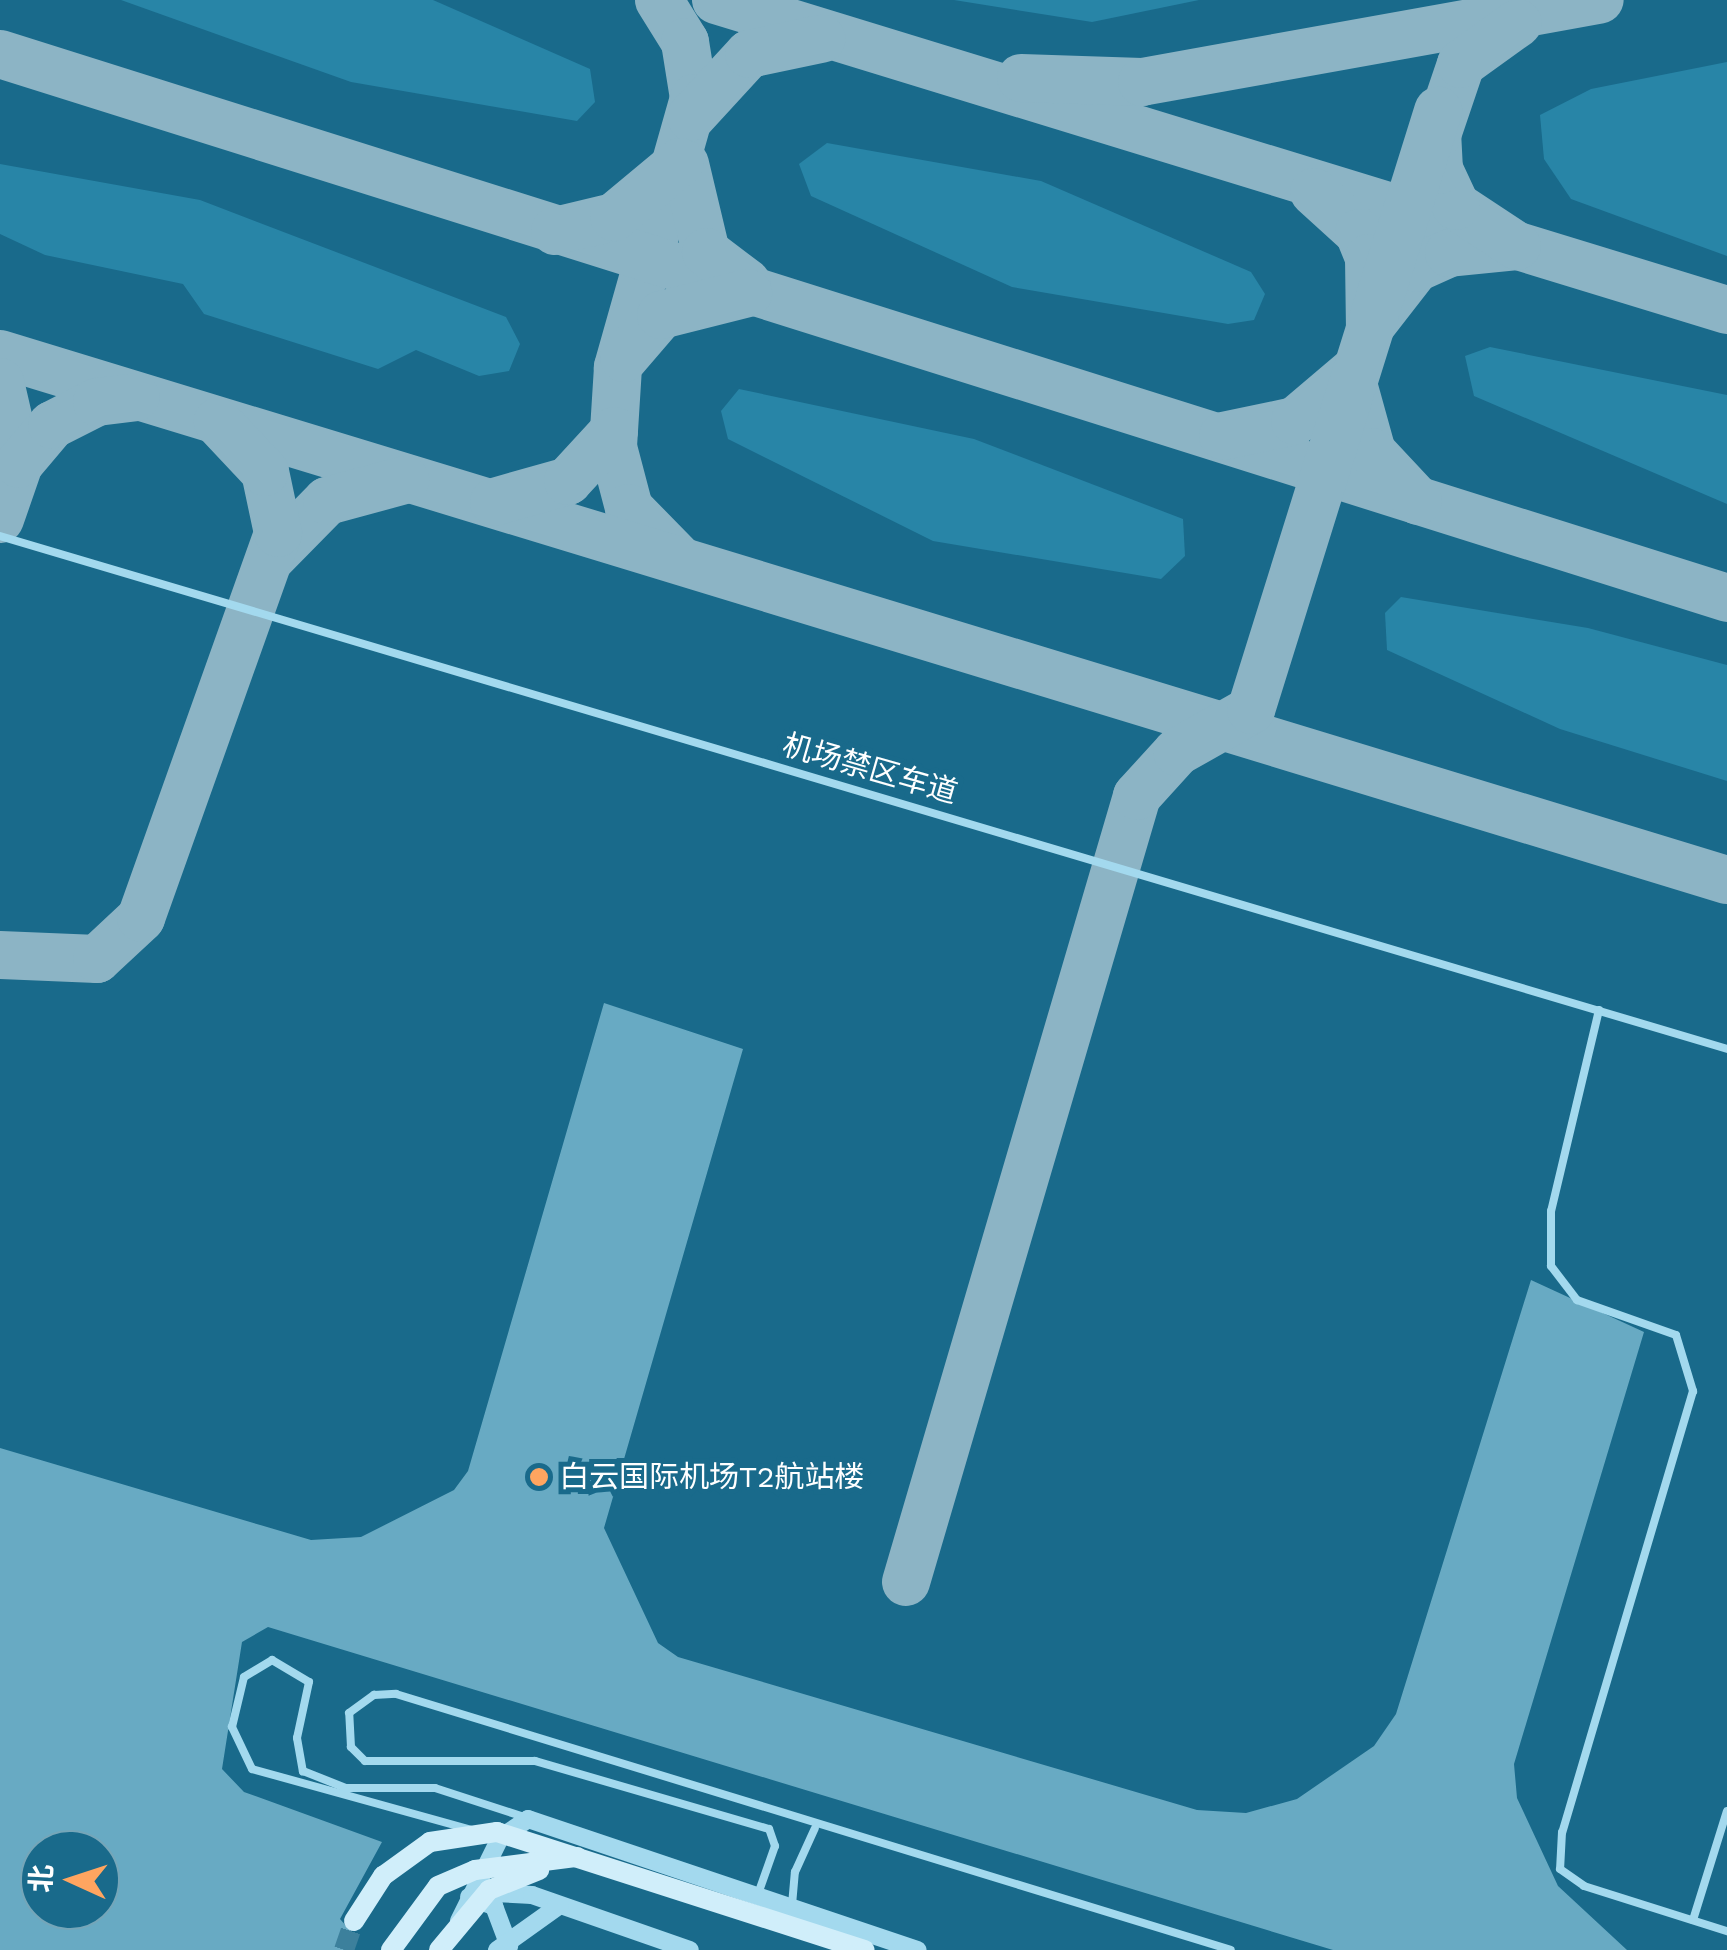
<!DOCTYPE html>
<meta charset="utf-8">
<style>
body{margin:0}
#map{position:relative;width:1727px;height:1950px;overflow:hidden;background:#196a8b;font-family:"Work Sans","Noto Sans SC",sans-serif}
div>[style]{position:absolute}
.green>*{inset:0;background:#2885a7}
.taxiway>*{height:48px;margin:-24px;padding:0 24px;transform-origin:24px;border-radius:24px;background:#8cb4c5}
.building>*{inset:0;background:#68aac3}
.secondary-tunnel>*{height:20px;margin-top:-10px;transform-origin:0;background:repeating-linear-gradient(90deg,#3c809c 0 20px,transparent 0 30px)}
.service>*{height:8px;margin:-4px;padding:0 4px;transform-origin:4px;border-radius:4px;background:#a3d9ee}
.tertiary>*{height:18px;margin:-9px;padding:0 9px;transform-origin:9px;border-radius:9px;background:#a3d9ee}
.secondary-bridge>*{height:20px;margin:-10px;padding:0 10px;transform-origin:10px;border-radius:10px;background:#d0eefa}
.dots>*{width:28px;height:28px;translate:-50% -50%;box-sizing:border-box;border:5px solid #196a8b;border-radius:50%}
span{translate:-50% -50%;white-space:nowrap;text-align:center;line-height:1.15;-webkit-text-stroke:10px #196a8b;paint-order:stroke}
.street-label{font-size:30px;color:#fff}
.poi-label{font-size:30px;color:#fff}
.left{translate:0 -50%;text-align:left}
.north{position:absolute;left:20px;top:1830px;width:100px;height:100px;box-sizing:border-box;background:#196a8b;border:2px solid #75a6b9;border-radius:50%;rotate:273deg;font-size:28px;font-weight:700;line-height:40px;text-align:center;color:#fff}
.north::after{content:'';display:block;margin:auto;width:35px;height:45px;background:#ffa560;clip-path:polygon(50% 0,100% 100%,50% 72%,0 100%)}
</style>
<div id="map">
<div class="green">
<i style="clip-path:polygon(121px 0,433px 0,590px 69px,595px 102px,577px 121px,351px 82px)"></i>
<i style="clip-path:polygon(954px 0,1199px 0,1092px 22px)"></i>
<i style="clip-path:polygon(1727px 62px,1727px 256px,1571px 199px,1544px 159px,1540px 115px,1591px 89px)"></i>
<i style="clip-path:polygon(827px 143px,1041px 181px,1251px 272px,1265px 294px,1254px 320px,1228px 324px,1012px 287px,811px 196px,799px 164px)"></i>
<i style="clip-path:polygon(0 164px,200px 200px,506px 317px,520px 344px,509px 371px,479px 376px,416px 350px,378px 369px,204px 314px,183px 284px,45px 255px,0 234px)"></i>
<i style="clip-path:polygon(1490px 347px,1727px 395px,1727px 504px,1474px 396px,1465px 356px)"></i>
<i style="clip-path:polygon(739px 389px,974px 439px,1183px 519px,1185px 556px,1161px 579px,933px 541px,728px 439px,721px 411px)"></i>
<i style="clip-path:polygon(1401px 597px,1588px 628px,1727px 665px,1727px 781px,1560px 729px,1387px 650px,1385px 613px)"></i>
</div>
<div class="taxiway">
<i style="left:659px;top:0;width:49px;rotate:58.2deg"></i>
<i style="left:685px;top:42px;width:57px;rotate:80.9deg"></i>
<i style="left:694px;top:98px;width:280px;rotate:105.8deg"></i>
<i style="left:618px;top:367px;width:80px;rotate:93.6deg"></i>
<i style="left:613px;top:447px;width:63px;rotate:75.3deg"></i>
<i style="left:629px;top:508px;width:70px;rotate:45.6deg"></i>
<i style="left:716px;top:0;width:1057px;rotate:17.05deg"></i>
<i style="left:0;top:54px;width:1811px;rotate:17.48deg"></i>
<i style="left:1021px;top:78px;width:121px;rotate:1.9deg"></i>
<i style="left:1142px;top:82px;width:465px;rotate:-10.2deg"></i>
<i style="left:691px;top:117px;width:86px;rotate:-47.4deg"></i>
<i style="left:749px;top:54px;width:74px;rotate:-11.8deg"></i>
<i style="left:685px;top:164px;width:90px;rotate:76.6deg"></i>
<i style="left:706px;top:252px;width:51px;rotate:37.1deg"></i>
<i style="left:1314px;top:192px;width:61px;rotate:42.3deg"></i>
<i style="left:1359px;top:233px;width:27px;rotate:68deg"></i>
<i style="left:1369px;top:258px;width:69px;rotate:89.2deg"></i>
<i style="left:1370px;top:327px;width:75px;rotate:-52.1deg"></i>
<i style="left:1416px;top:268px;width:36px;rotate:-24deg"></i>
<i style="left:1449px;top:253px;width:68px;rotate:-5.9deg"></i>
<i style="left:1517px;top:246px;width:73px;rotate:-146.7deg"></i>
<i style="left:1456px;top:206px;width:40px;rotate:-115deg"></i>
<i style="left:1439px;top:170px;width:35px;rotate:-93deg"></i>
<i style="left:1437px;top:135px;width:75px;rotate:-71.3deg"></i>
<i style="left:1461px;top:64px;width:70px;rotate:-35.7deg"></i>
<i style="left:555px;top:231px;width:61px;rotate:-13.3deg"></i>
<i style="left:614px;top:217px;width:86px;rotate:-39.8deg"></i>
<i style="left:0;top:354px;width:1805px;rotate:16.94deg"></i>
<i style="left:624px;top:358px;width:57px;rotate:-49.3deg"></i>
<i style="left:661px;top:315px;width:90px;rotate:-14.2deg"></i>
<i style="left:1352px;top:380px;width:75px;rotate:74.5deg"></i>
<i style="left:1372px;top:452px;width:67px;rotate:46.8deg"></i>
<i style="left:0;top:382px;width:84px;rotate:77deg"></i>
<i style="left:1223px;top:436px;width:74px;rotate:-11.8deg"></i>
<i style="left:1295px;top:421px;width:76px;rotate:-40.2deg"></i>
<i style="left:494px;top:502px;width:77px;rotate:-15.8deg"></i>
<i style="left:568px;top:481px;width:68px;rotate:-47.4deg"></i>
<i style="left:0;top:519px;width:58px;rotate:-70.9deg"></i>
<i style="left:19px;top:464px;width:51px;rotate:-49.8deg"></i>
<i style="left:52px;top:425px;width:51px;rotate:-27.1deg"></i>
<i style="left:97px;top:402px;width:39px;rotate:-7deg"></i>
<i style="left:271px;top:558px;width:80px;rotate:-45.5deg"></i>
<i style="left:327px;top:501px;width:81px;rotate:-15.1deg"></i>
<i style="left:0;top:955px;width:97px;rotate:2.4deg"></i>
<i style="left:97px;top:959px;width:60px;rotate:-43deg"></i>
<i style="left:141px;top:918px;width:409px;rotate:-70.4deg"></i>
<i style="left:278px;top:533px;width:62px;rotate:-102deg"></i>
<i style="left:265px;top:472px;width:69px;rotate:-133.2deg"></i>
<i style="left:906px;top:1582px;width:819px;rotate:-73.62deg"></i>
<i style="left:1137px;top:796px;width:59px;rotate:-47.7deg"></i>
<i style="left:1177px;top:752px;width:85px;rotate:-29.6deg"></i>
<i style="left:1251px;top:710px;width:628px;rotate:-72.66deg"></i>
</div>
<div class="building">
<i style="clip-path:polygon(evenodd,604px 1003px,743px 1049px,604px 1528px,658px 1643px,678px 1657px,1197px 1810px,1246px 1813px,1297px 1799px,1374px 1746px,1396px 1714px,1531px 1280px,1644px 1332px,1514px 1764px,1517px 1798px,1558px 1886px,1627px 1950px,1333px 1950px,268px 1627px,242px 1642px,222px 1769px,244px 1792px,382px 1842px,340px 1919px,354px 1935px,349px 1950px,0 1950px,0 1448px,311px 1540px,361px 1537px,454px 1490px,468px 1471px,604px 1003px,40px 1850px,100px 1850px,100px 1910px,40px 1910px,40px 1850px)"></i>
</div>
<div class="secondary-tunnel">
<i style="left:344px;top:1950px;width:31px;rotate:-71deg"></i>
</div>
<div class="service">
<i style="left:0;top:536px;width:1802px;rotate:16.54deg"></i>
<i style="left:1599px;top:1010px;width:207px;rotate:103.4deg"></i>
<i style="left:1551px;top:1211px;width:55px;rotate:90deg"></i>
<i style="left:1551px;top:1266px;width:43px;rotate:52.6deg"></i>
<i style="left:1577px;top:1300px;width:105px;rotate:19.5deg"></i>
<i style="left:1676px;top:1335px;width:59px;rotate:73.1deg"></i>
<i style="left:1693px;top:1391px;width:460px;rotate:106.5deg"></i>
<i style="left:1562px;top:1832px;width:37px;rotate:93deg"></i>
<i style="left:1560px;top:1869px;width:29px;rotate:35deg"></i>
<i style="left:1584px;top:1886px;width:150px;rotate:17.5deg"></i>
<i style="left:472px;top:1830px;width:228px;rotate:-164.5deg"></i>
<i style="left:252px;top:1769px;width:47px;rotate:-115.5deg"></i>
<i style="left:232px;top:1727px;width:51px;rotate:-76.5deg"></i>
<i style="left:244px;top:1677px;width:33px;rotate:-31deg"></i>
<i style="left:272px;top:1660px;width:43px;rotate:30.7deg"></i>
<i style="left:309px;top:1682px;width:57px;rotate:102.1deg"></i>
<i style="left:297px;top:1738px;width:34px;rotate:80deg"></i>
<i style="left:303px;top:1771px;width:46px;rotate:21.6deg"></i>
<i style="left:346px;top:1788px;width:89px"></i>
<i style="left:435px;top:1788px;width:94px;rotate:18deg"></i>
<i style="left:758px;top:1894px;width:51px;rotate:-70.5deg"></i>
<i style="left:775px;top:1846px;width:18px;rotate:-109deg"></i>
<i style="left:769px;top:1829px;width:244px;rotate:-163.8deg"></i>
<i style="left:535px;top:1761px;width:170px;rotate:180deg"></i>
<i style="left:365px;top:1761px;width:20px;rotate:-135deg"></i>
<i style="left:351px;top:1747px;width:34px;rotate:-93deg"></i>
<i style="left:349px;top:1713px;width:31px;rotate:-36deg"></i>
<i style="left:374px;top:1695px;width:22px;rotate:-3deg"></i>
<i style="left:396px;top:1694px;width:873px;rotate:17.04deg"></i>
<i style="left:792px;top:1905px;width:33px;rotate:-85deg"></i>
<i style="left:795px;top:1872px;width:48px;rotate:-65.6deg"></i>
<i style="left:1693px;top:1920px;width:114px;rotate:-72.7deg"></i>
</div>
<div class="tertiary">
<i style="left:494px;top:1893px;width:38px;rotate:3deg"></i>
<i style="left:532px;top:1895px;width:167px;rotate:19.2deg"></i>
<i style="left:469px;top:1897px;width:27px;rotate:20deg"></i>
<i style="left:494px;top:1906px;width:43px;rotate:69.4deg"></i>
<i style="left:459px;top:1921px;width:93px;rotate:-63.7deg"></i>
<i style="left:500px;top:1838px;width:34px;rotate:-34deg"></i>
<i style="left:528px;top:1819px;width:411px;rotate:18.6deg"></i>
<i style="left:497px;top:1950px;width:77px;rotate:-35.5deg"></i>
</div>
<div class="secondary-bridge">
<i style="left:354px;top:1921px;width:54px;rotate:-57.2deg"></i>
<i style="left:383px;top:1876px;width:58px;rotate:-35.9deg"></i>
<i style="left:430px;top:1842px;width:68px;rotate:-8.5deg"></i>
<i style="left:497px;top:1832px;width:386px;rotate:17.8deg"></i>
<i style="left:391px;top:1950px;width:79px;rotate:-53.7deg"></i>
<i style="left:438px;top:1886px;width:40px;rotate:-23.4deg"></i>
<i style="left:475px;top:1870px;width:103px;rotate:-7.3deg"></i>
<i style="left:439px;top:1950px;width:78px;rotate:-50.2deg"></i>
<i style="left:489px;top:1890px;width:54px;rotate:-21.8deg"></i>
</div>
<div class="dots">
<i style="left:539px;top:1477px;background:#ffa560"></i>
</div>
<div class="street-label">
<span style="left:870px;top:769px;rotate:16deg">机场禁区车道</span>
</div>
<div class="poi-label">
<span class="left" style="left:559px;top:1477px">白云国际机场T2航站楼</span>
</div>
<div class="north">北</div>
</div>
